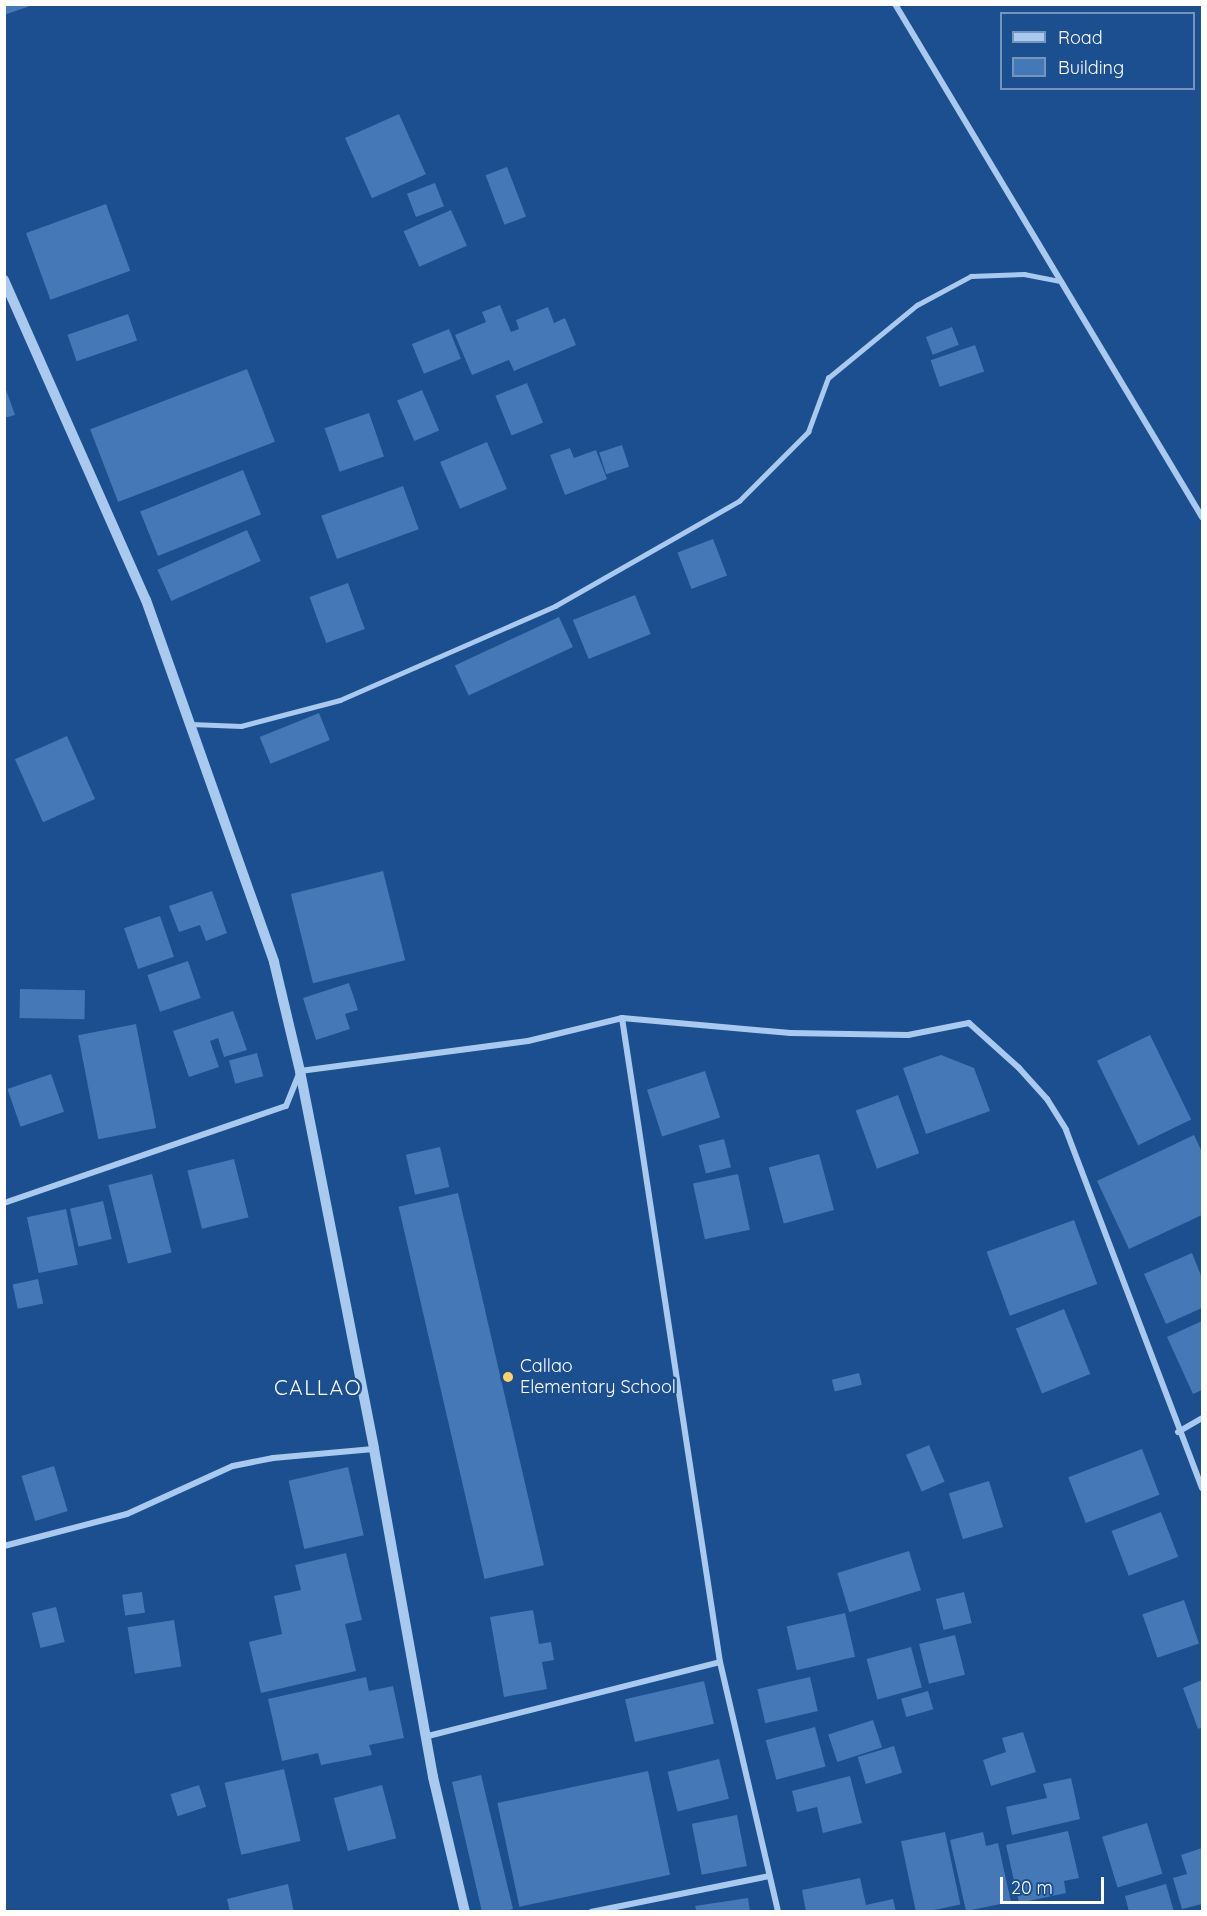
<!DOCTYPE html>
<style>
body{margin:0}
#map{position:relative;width:1207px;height:1916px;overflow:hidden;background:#1b4f8f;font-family:Quicksand,sans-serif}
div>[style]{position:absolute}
.building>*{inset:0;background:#4478b7;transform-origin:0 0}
.service>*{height:4.5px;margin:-2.25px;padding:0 2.25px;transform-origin:2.25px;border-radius:2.25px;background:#a9c9ee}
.minor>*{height:6px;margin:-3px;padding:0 3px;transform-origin:3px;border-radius:3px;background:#a9c9ee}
.tertiary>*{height:10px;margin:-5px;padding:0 5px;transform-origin:5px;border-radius:5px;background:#a9c9ee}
.dots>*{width:16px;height:16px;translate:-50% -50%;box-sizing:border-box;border:3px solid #1b4f8f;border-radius:50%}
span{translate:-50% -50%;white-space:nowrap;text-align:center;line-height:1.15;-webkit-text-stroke:5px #1b4f8f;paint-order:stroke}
.poi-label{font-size:18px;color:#fff}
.left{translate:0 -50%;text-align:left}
.quarter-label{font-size:21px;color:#fff;letter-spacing:1.5px}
.frame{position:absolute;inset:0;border:6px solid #fff;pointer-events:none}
.legend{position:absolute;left:1000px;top:12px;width:195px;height:78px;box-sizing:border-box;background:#1b4f8f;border:2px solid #7695bc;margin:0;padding:8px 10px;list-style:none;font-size:18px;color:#fff}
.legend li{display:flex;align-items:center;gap:12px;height:30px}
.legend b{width:30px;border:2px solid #7695bc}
.scale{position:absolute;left:1000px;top:1877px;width:104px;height:27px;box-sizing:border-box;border:3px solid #fff;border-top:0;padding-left:8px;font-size:18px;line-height:21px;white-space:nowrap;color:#fff;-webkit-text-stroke:4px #1b4f8f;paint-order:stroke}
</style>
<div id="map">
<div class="building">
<i style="clip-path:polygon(4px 4px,33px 4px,33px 5px,4px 15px)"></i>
<i style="left:399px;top:114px;width:66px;height:59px;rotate:66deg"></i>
<i style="left:507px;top:167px;width:53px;height:23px;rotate:69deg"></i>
<i style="left:435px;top:183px;width:25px;height:30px;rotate:69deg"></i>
<i style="left:106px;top:204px;width:71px;height:85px;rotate:70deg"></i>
<i style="left:451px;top:210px;width:39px;height:52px;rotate:66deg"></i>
<i style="clip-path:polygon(500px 305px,511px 332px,519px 329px,516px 320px,548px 307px,554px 323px,565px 318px,576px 345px,514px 371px,509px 360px,472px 375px,455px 335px,486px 322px,482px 312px)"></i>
<i style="left:128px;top:314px;width:28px;height:64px;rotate:71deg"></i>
<i style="left:952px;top:327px;width:19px;height:28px;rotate:69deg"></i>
<i style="left:449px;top:329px;width:32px;height:40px;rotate:68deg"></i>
<i style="left:975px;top:345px;width:28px;height:47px;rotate:71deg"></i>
<i style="left:247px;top:369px;width:78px;height:168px;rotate:69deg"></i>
<i style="left:527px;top:383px;width:43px;height:34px;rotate:68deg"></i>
<i style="clip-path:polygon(4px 384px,15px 415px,4px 418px)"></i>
<i style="left:422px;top:390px;width:44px;height:27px;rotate:67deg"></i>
<i style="left:369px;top:413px;width:46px;height:47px;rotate:71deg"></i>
<i style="left:487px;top:442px;width:51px;height:51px;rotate:67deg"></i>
<i style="left:622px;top:445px;width:23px;height:24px;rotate:72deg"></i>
<i style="clip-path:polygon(570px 448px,574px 458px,596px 450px,607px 479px,565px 495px,550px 455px)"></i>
<i style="left:243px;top:470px;width:48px;height:111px;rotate:68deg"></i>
<i style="left:403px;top:486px;width:46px;height:87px;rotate:70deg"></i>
<i style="left:247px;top:530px;width:34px;height:98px;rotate:66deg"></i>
<i style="left:713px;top:539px;width:39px;height:38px;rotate:69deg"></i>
<i style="left:348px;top:583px;width:49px;height:41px;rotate:70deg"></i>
<i style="left:635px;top:595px;width:42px;height:67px;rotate:68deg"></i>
<i style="left:559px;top:617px;width:33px;height:115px;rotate:65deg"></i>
<i style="left:319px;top:713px;width:29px;height:64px;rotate:68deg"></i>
<i style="left:67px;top:736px;width:69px;height:57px;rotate:66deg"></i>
<i style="left:383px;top:871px;width:92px;height:95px;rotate:76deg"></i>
<i style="clip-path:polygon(212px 891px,227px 933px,206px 941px,200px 925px,179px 932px,169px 906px)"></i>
<i style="left:160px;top:916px;width:43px;height:38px;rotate:71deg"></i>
<i style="left:188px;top:961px;width:39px;height:43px;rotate:71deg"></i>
<i style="clip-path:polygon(349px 983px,358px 1010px,345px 1014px,350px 1029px,316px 1040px,303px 998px)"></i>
<i style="left:20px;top:989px;width:65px;height:29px;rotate:1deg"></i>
<i style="clip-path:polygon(233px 1011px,247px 1050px,224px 1057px,218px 1038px,210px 1041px,219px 1067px,189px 1077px,173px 1031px)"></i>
<i style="left:136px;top:1024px;width:106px;height:59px;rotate:79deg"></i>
<i style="left:1150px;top:1035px;width:94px;height:59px;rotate:64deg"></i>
<i style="left:257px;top:1053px;width:24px;height:29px;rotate:75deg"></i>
<i style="clip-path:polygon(941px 1055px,974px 1068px,990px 1111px,926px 1134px,903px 1068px)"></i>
<i style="left:705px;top:1071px;width:49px;height:61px;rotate:72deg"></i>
<i style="left:51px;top:1074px;width:40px;height:46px;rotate:71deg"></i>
<i style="left:898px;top:1095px;width:62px;height:45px;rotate:70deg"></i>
<i style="clip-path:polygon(1194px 1135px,1202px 1152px,1202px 1215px,1129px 1249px,1097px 1181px)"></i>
<i style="left:724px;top:1139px;width:29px;height:26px;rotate:76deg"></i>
<i style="left:440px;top:1147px;width:41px;height:35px;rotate:77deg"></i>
<i style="left:819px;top:1154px;width:58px;height:52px;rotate:75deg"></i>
<i style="left:234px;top:1159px;width:60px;height:48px;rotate:76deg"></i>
<i style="left:152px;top:1174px;width:81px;height:45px;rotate:76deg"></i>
<i style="left:738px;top:1174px;width:57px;height:46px;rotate:78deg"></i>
<i style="left:458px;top:1193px;width:382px;height:61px;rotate:77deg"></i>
<i style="left:103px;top:1201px;width:39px;height:34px;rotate:77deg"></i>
<i style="left:66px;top:1209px;width:57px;height:40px;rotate:78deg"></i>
<i style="left:1074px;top:1220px;width:68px;height:93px;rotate:70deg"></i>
<i style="clip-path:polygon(1192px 1253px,1202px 1278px,1202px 1308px,1166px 1324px,1144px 1274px)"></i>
<i style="left:38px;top:1279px;width:25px;height:26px;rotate:78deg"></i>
<i style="left:1064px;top:1309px;width:70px;height:52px;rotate:68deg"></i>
<i style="clip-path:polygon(1202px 1321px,1202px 1390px,1193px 1394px,1167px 1337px)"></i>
<i style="left:859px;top:1373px;width:12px;height:28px;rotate:76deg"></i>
<i style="left:929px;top:1445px;width:40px;height:25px;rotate:67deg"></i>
<i style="left:1142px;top:1449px;width:49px;height:79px;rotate:69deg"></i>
<i style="left:54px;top:1466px;width:47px;height:34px;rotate:73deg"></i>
<i style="left:348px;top:1467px;width:70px;height:61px;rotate:77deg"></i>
<i style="left:989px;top:1481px;width:48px;height:42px;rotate:73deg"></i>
<i style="left:1161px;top:1512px;width:48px;height:53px;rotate:69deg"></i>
<i style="left:909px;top:1551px;width:41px;height:75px;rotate:73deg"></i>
<i style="clip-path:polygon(346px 1553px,362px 1620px,345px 1624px,356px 1671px,261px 1693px,249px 1642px,282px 1634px,274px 1596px,301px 1590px,295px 1565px)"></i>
<i style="left:142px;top:1592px;width:21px;height:20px;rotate:82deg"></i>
<i style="left:964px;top:1592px;width:32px;height:29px;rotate:76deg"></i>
<i style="left:1184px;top:1600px;width:46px;height:44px;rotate:71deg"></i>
<i style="left:56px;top:1607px;width:36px;height:25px;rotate:76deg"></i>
<i style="clip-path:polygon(533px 1610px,539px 1644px,551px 1642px,554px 1660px,542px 1662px,547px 1689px,504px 1697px,490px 1617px)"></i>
<i style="left:845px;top:1613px;width:45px;height:60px;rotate:77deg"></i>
<i style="left:174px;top:1620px;width:47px;height:47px;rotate:81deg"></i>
<i style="left:955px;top:1635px;width:41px;height:37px;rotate:76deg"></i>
<i style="left:911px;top:1647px;width:42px;height:46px;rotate:75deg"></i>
<i style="clip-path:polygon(366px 1677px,369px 1691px,393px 1686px,404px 1738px,369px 1745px,372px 1755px,321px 1765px,318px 1753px,282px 1761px,268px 1699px)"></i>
<i style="left:810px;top:1677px;width:35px;height:54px;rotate:77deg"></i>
<i style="clip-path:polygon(1202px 1680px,1202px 1727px,1198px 1729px,1183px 1688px)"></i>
<i style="left:704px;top:1681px;width:44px;height:81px;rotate:77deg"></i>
<i style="left:928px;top:1691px;width:19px;height:28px;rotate:74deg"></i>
<i style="left:873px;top:1720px;width:29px;height:47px;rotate:72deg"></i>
<i style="left:815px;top:1727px;width:41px;height:51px;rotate:75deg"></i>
<i style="clip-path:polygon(1023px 1732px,1036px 1772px,991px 1786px,983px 1760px,1006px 1752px,1002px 1738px)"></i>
<i style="left:894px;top:1746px;width:28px;height:38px;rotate:73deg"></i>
<i style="left:719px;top:1759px;width:41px;height:53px;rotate:76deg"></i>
<i style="left:284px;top:1769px;width:74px;height:61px;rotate:77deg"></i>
<i style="left:648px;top:1771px;width:106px;height:154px;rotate:78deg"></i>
<i style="clip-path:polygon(481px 1775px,513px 1909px,503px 1912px,482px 1912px,452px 1782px)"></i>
<i style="clip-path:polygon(850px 1776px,862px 1823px,823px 1833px,817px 1807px,797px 1812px,792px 1791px)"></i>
<i style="clip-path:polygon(1071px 1778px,1080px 1819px,1012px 1835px,1006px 1807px,1047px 1798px,1043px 1784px)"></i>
<i style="left:199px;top:1785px;width:23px;height:30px;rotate:72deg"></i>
<i style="left:382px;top:1785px;width:55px;height:50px;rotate:75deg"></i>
<i style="left:737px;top:1815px;width:52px;height:46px;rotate:79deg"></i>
<i style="left:1147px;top:1823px;width:53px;height:47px;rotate:73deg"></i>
<i style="clip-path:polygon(1068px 1831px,1079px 1878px,1064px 1881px,1066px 1893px,1019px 1903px,1006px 1845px)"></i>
<i style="left:945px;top:1832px;width:74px;height:45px;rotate:78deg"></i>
<i style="clip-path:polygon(983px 1832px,986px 1846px,998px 1843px,1011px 1902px,966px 1911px,950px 1840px)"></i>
<i style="clip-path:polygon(1202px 1848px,1202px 1904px,1182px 1909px,1173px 1878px,1187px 1874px,1181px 1855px)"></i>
<i style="clip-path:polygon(860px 1878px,866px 1905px,893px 1899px,896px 1912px,806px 1912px,802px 1890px)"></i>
<i style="clip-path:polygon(288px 1884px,294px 1912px,230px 1912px,227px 1899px)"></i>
<i style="clip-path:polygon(1166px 1884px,1174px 1912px,1129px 1912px,1125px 1896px)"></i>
<i style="clip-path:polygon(748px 1898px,750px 1912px,697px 1912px,695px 1906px)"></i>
</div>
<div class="service">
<i style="left:191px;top:724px;width:50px;rotate:2.3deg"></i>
<i style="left:241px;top:726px;width:102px;rotate:-14.7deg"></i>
<i style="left:340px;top:700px;width:235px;rotate:-23.6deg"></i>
<i style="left:555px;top:606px;width:212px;rotate:-29.7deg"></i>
<i style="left:739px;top:501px;width:98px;rotate:-45deg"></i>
<i style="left:808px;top:432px;width:58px;rotate:-69.7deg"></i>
<i style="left:828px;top:378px;width:115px;rotate:-39.4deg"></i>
<i style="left:917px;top:305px;width:61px;rotate:-28.2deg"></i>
<i style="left:971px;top:276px;width:53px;rotate:-2.2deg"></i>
<i style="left:1024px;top:274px;width:38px;rotate:11deg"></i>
</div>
<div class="minor">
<i style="left:895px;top:4px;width:598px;rotate:59.1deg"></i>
<i style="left:622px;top:1018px;width:651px;rotate:81.35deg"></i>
<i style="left:720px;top:1662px;width:257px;rotate:76.9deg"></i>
<i style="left:4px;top:1203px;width:298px;rotate:-19deg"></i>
<i style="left:286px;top:1106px;width:38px;rotate:-68deg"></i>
<i style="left:300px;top:1071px;width:230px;rotate:-7.5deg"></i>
<i style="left:528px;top:1041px;width:97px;rotate:-13.7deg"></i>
<i style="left:622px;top:1018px;width:169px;rotate:5.1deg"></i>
<i style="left:790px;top:1033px;width:118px;rotate:1deg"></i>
<i style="left:908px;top:1035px;width:62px;rotate:-11.1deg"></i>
<i style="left:969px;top:1023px;width:67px;rotate:42deg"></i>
<i style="left:1019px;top:1068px;width:42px;rotate:47.9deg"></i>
<i style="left:1047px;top:1099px;width:36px;rotate:58deg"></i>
<i style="left:1066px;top:1130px;width:383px;rotate:69.2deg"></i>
<i style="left:1178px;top:1432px;width:28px;rotate:-30deg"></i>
<i style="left:4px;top:1546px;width:127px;rotate:-14.6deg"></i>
<i style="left:127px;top:1514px;width:116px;rotate:-24.4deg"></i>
<i style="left:233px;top:1466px;width:41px;rotate:-11.3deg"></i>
<i style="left:273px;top:1458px;width:101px;rotate:-5.1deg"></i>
<i style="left:428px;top:1736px;width:301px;rotate:-14.2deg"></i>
<i style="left:591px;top:1912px;width:182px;rotate:-11.4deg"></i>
</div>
<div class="tertiary">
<i style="left:4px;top:280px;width:350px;rotate:66.1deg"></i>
<i style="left:146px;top:600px;width:384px;rotate:70.5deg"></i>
<i style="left:274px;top:962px;width:112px;rotate:76.6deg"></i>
<i style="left:300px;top:1071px;width:385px;rotate:78.9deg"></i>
<i style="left:374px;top:1449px;width:333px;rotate:79.8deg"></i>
<i style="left:433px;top:1777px;width:139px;rotate:76.7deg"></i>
</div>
<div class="dots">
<i style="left:508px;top:1377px;background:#ffd166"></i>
</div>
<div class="poi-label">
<span class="left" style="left:520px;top:1377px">Callao<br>Elementary School</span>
</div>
<div class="quarter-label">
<span style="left:318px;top:1387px">CALLAO</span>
</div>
<div class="frame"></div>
<ul class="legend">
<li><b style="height:8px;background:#a9c9ee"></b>Road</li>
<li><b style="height:16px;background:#4478b7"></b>Building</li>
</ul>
<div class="scale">20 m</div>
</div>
